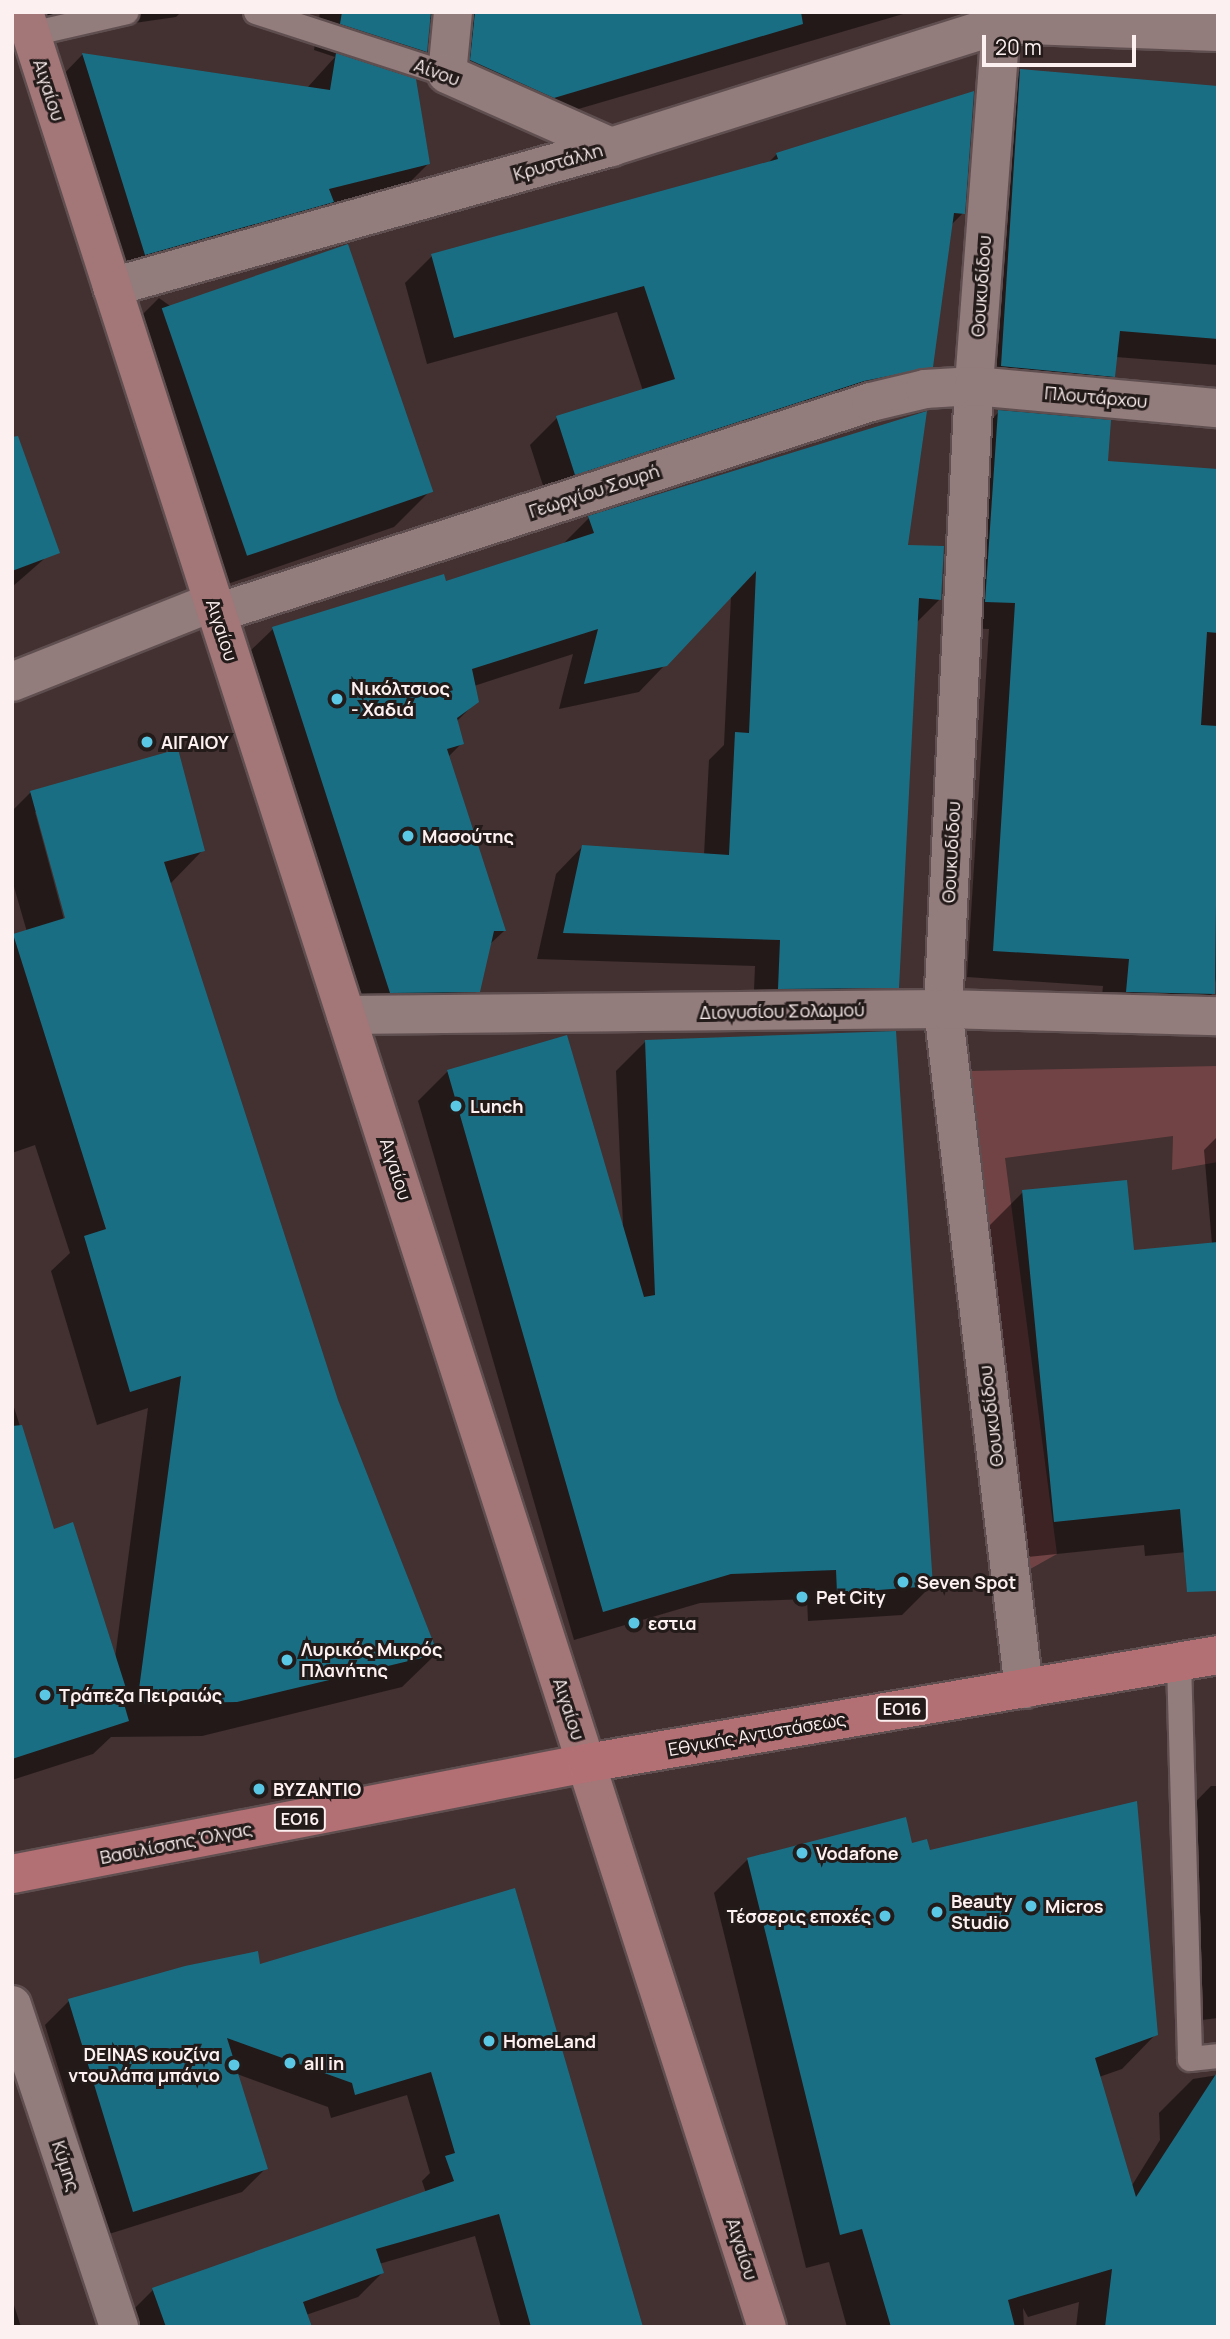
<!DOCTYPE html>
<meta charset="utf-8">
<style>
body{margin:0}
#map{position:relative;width:1230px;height:2339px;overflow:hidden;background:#433030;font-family:Manrope,sans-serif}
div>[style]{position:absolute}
.green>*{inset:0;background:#724345}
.shadow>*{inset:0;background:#0007}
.building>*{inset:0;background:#1a6e83;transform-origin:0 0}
.roads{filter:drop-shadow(2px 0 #604f50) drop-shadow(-2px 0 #604f50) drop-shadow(0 2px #604f50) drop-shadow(0 -2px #604f50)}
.lane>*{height:24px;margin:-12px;padding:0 12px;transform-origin:12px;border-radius:12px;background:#937c7c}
.street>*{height:38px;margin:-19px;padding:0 19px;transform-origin:19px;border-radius:19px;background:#937c7c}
.secondary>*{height:38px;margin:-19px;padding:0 19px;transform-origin:19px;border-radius:19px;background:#a37678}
.primary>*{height:38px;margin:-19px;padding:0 19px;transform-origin:19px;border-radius:19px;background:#b37074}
.dots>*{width:19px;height:19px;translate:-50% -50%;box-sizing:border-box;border:4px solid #231a1a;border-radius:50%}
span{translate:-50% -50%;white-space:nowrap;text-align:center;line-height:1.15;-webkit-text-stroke:6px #231a1a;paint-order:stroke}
.shield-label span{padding:2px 5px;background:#231a1a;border:2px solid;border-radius:5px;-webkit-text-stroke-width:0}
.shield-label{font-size:16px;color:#fdf0f0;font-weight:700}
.street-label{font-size:18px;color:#fdf0f0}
.poi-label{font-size:18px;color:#fdf0f0;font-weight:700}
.left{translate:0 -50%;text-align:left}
.right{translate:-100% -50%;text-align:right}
.frame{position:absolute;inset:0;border:14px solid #fdf0f0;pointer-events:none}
.scale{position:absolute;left:982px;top:35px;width:154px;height:32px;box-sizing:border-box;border:4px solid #fdf0f0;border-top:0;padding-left:9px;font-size:21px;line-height:24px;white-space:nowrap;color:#fdf0f0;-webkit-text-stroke:5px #231a1a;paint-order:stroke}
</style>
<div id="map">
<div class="green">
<i style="clip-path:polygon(1218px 1066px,1218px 1162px,1172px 1170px,1173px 1136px,1005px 1158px,1057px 1554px,1002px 1585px,969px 1071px)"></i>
</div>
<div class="shadow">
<i style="clip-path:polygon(30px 12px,181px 12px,176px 17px,37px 37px)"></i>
<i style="clip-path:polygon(320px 12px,910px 12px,527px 124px,444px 87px,438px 20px,430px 19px,426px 51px,400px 76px,428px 164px,400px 192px,117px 282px,55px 83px,82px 55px,307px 88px,335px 57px,314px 50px)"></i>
<i style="clip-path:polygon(1020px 71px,1218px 87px,1218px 365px,1116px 357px,1114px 376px,1089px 400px,977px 390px,996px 96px)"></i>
<i style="clip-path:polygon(777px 154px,963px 213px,950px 226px,931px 366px,903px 393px,548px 501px,530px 445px,557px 418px,643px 391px,617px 312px,427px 364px,405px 283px,432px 256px,768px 163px)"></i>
<i style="clip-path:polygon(159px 298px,429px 492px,394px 527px,210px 590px,124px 333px)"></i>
<i style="clip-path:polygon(999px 412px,1106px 463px,1218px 471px,1218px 968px,1213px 993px,1187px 1020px,1100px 1018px,1103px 986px,967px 977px,989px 629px,959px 628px,972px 439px)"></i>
<i style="clip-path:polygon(589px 518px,906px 546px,940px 599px,916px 623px,897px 987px,871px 1013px,753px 1014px,755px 966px,537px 959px,556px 874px,582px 847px,704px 855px,709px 760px,724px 745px,731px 596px,639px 692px,559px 709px,573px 654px,474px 686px,477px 701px,456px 722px,462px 743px,448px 757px,504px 931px,488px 946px,478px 991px,451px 1017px,364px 1018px,246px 655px,273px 629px,443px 576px,445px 583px,562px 545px)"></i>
<i style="clip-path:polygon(12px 548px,44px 559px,12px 587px)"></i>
<i style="clip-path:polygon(evenodd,31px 792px,203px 850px,170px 884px,336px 1401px,436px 1654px,402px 1687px,202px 1736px,111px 1737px,93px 1754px,12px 1780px,12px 1401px,53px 1531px,115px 1658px,148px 1408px,97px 1425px,51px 1271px,70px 1253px,35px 1145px,12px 1153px,12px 938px,27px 932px,12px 880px,12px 811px,31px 792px,35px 812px,38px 812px,69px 926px,66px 927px,35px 812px)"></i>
<i style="clip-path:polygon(646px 1041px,931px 1586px,902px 1615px,808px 1621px,807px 1599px,700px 1603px,574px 1640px,418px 1101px,448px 1071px,623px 1225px,616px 1071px)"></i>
<i style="clip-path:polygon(1218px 1136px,1218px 1549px,1145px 1556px,1144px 1545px,1018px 1558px,986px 1229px,1023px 1192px,1132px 1252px,1212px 1244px,1204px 1150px)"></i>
<i style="clip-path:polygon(1211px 1786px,1218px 1786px,1218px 2018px,1193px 2021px,1172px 1826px)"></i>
<i style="clip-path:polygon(911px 1845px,929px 1852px,1156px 2034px,1122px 2069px,1099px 2077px,1131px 2187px,1160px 2140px,1159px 2113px,1193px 2079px,1218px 2075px,1218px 2327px,1076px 2327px,1079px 2302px,1028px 2317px,1023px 2308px,1024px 2327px,847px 2327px,829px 2262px,806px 2268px,714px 1893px,748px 1859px)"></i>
<i style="clip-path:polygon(514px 1890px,641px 2327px,501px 2327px,475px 2236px,379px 2264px,382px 2273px,358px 2297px,306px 2315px,310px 2327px,134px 2327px,129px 2314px,153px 2290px,426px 2193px,422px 2181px,430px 2173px,407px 2095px,331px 2118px,328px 2107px,237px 2074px,266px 2168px,242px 2192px,109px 2234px,45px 2025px,69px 2001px,259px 1966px)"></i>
<i style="clip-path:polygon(12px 2299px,21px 2327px,12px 2327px)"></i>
</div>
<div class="building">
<i style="clip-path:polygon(342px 12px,431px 12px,427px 52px,340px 24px)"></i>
<i style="clip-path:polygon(475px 12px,801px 12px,803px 24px,554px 98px,470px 60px)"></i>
<i style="clip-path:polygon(82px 53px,330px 90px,336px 53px,416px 79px,430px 164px,329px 189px,334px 202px,145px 255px)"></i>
<i style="clip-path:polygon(1020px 69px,1218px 86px,1218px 339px,1120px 331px,1115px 377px,1001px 366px)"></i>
<i style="clip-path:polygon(974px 91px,965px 214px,954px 213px,933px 367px,864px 381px,575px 475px,556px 416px,675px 379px,644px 286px,454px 338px,431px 254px,778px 159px,776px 153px)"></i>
<i style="left:348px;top:244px;width:262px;height:197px;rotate:71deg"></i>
<i style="clip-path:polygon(998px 410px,1111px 420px,1108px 461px,1218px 469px,1218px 633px,1207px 632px,1201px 725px,1218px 726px,1215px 994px,1126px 992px,1129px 959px,993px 951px,1015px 603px,985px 602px)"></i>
<i style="clip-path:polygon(927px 411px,908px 545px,944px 546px,941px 600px,919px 598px,899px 988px,778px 989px,780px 940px,563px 933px,582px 845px,729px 855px,735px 732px,749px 733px,756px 571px,667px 666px,584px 684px,598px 629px,472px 669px,479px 702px,457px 718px,464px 744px,447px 749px,506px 931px,494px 931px,480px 992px,390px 993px,272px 627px,444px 574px,446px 581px,594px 533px,588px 516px)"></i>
<i style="clip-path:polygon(18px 436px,60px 553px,12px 571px,12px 437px)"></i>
<i style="clip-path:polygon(178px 749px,205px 851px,164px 862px,338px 1400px,438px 1654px,237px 1702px,137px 1704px,181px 1376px,130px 1392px,84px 1236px,106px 1229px,13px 934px,65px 918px,30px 791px)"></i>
<i style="clip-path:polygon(896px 1031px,933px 1586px,837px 1593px,836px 1570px,731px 1574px,603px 1612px,447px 1070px,567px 1035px,644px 1297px,655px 1295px,645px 1040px)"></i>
<i style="clip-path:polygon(1127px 1180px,1134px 1250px,1218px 1242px,1218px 1591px,1187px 1592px,1180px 1509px,1054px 1522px,1022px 1190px)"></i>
<i style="clip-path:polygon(22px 1425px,54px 1529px,73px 1522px,131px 1704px,124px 1704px,129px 1721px,12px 1759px,12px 1426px)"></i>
<i style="clip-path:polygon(1137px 1801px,1158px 2035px,1095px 2058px,1136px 2197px,1218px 2071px,1218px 2327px,1105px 2327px,1112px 2269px,1008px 2300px,1015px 2327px,891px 2327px,862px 2229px,840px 2235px,747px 1858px,906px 1817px,912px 1843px,927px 1839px,930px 1850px)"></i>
<i style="clip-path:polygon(515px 1888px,643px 2327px,531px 2327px,499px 2214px,376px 2249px,384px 2273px,303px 2302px,312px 2327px,166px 2327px,152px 2288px,454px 2181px,445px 2156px,455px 2153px,431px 2072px,355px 2095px,352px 2083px,227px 2038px,268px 2169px,133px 2212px,68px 1999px,185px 1966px,258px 1951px,260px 1964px)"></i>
</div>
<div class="roads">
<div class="lane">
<i style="left:256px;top:12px;width:201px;rotate:18deg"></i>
<i style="left:31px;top:34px;width:98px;rotate:-12.9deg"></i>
<i style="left:1179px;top:1662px;width:397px;rotate:88.4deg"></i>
<i style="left:1190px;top:2059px;width:28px;rotate:-6deg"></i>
</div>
<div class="street">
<i style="left:453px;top:12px;width:62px;rotate:95.5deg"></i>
<i style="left:447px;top:74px;width:180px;rotate:24deg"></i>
<i style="left:1002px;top:12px;width:375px;rotate:94.3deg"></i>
<i style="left:974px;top:386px;width:624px;rotate:92.85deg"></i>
<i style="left:943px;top:1009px;width:685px;rotate:83.21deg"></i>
<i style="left:112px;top:287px;width:518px;rotate:-15.67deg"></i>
<i style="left:611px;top:147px;width:409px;rotate:-17.5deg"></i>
<i style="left:1001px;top:24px;width:217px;rotate:2.1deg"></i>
<i style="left:217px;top:613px;width:687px;rotate:-17.88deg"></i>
<i style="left:871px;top:402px;width:56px;rotate:-13.5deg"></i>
<i style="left:925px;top:389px;width:49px;rotate:-3.5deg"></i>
<i style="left:974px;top:386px;width:245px;rotate:5.2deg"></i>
<i style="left:12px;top:682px;width:216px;rotate:-21.7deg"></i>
<i style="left:346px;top:1015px;width:597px;rotate:-0.58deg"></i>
<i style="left:943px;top:1009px;width:275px;rotate:1.5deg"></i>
<i style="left:12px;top:2005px;width:339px;rotate:71.6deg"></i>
</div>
<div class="secondary">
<i style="left:24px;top:12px;width:2431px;rotate:72.21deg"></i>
</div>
<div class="primary">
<i style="left:12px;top:1874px;width:586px;rotate:-10.93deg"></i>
<i style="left:587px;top:1763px;width:640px;rotate:-9.71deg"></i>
</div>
</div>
<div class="dots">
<i style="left:337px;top:699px;background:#5ac8e5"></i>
<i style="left:147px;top:742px;background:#5ac8e5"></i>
<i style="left:408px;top:836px;background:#5ac8e5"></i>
<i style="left:456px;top:1106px;background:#5ac8e5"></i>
<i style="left:903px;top:1582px;background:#5ac8e5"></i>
<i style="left:802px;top:1597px;background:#5ac8e5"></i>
<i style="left:634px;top:1623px;background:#5ac8e5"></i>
<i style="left:287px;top:1660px;background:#5ac8e5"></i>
<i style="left:45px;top:1695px;background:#5ac8e5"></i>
<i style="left:259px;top:1789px;background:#5ac8e5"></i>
<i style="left:802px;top:1853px;background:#5ac8e5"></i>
<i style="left:1031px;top:1906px;background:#5ac8e5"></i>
<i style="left:937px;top:1912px;background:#5ac8e5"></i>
<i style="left:885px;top:1916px;background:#5ac8e5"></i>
<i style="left:489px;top:2041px;background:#5ac8e5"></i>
<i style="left:290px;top:2063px;background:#5ac8e5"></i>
<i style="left:234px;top:2065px;background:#5ac8e5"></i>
</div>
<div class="shield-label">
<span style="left:902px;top:1709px">ΕΟ16</span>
<span style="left:300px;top:1819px">ΕΟ16</span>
</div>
<div class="street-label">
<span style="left:437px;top:72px;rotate:20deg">Αίνου</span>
<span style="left:49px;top:90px;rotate:72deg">Αιγαίου</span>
<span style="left:558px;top:162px;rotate:-16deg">Κρυστάλλη</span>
<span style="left:981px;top:286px;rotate:-86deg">Θουκυδίδου</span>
<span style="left:1096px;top:397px;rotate:5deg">Πλουτάρχου</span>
<span style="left:594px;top:491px;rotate:-18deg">Γεωργίου Σουρή</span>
<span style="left:222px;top:630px;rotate:72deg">Αιγαίου</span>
<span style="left:951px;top:852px;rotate:-87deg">Θουκυδίδου</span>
<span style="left:782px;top:1011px;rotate:-1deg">Διονυσίου Σολωμού</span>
<span style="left:396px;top:1169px;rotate:72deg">Αιγαίου</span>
<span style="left:991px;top:1416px;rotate:-97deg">Θουκυδίδου</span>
<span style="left:569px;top:1709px;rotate:72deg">Αιγαίου</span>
<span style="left:757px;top:1734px;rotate:-10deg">Εθνικής Αντιστάσεως</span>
<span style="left:176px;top:1843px;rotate:-11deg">Βασιλίσσης Όλγας</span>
<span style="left:66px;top:2166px;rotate:72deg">Κύμης</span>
<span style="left:742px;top:2249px;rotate:72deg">Αιγαίου</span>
</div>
<div class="poi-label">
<span class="left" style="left:351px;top:699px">Νικόλτσιος<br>- Χαδιά</span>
<span class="left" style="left:161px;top:742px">ΑΙΓΑΙΟΥ</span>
<span class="left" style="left:422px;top:836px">Μασούτης</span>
<span class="left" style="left:470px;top:1106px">Lunch</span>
<span class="left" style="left:917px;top:1582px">Seven Spot</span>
<span class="left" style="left:816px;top:1597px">Pet City</span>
<span class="left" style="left:648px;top:1623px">εστια</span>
<span class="left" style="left:301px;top:1660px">Λυρικός Μικρός<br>Πλανήτης</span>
<span class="left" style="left:59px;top:1695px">Τράπεζα Πειραιώς</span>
<span class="left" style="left:273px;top:1789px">ΒΥΖΑΝΤΙΟ</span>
<span class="left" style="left:816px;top:1853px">Vodafone</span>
<span class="left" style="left:951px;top:1912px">Beauty<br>Studio</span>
<span class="left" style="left:1045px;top:1906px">Micros</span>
<span class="right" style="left:871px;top:1916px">Τέσσερις εποχές</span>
<span class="left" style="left:503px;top:2041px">HomeLand</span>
<span class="right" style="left:220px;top:2065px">DEINAS κουζίνα<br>ντουλάπα μπάνιο</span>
<span class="left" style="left:304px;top:2063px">all in</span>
</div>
<div class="frame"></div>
<div class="scale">20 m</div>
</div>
